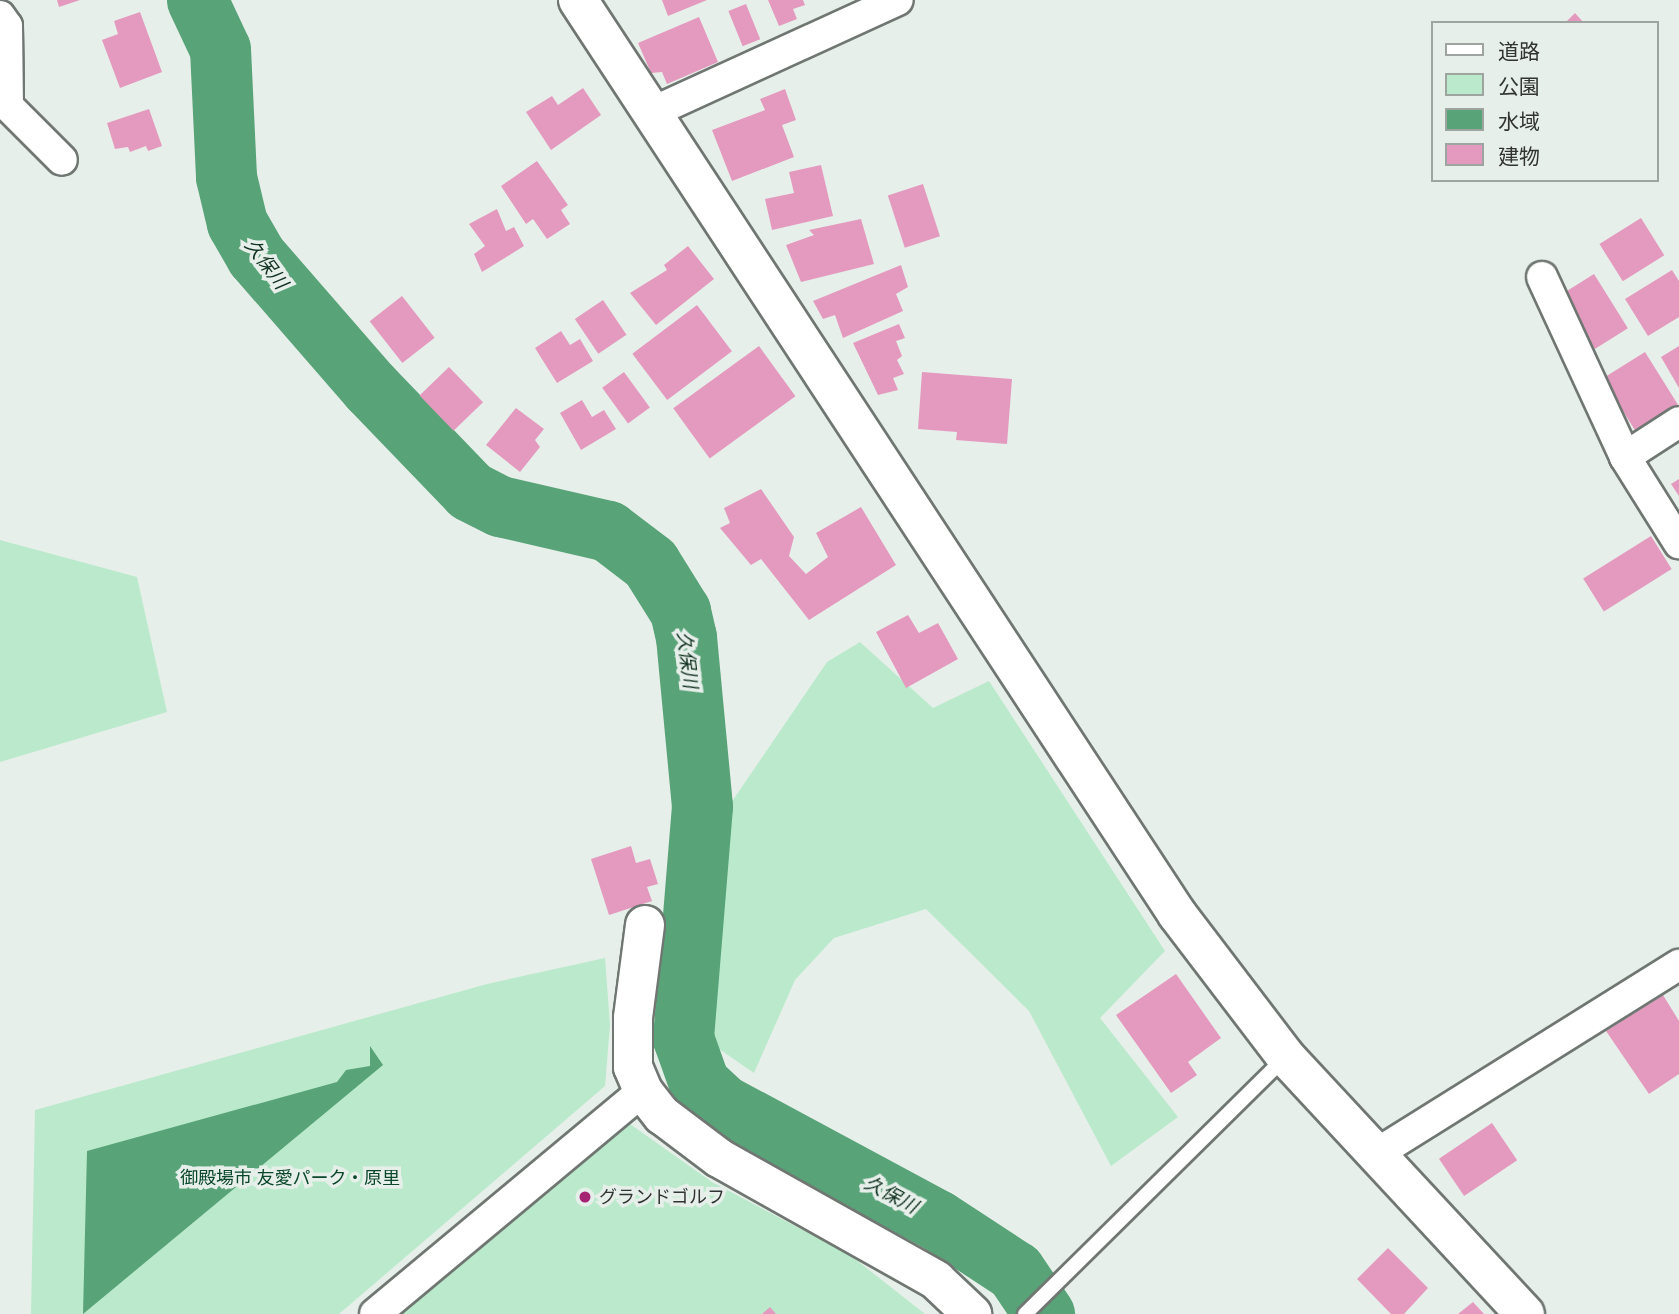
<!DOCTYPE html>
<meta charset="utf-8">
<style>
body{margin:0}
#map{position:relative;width:1679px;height:1314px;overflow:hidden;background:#e7efea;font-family:Raleway,"Noto Sans JP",sans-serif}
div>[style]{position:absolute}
.green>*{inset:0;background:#baeacb}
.water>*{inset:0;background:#58a378}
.river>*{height:61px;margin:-30.5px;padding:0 30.5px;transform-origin:30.5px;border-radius:30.5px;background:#58a378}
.building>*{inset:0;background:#e49abe;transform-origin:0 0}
.roads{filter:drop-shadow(2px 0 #707772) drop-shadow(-2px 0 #707772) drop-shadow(0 2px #707772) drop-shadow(0 -2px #707772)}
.lane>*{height:14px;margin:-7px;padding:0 7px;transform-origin:7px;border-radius:7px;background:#fff}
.street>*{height:30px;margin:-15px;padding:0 15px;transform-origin:15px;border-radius:15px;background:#fff}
.secondary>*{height:38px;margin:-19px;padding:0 19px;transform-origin:19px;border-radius:19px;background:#fff}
.dots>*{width:19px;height:19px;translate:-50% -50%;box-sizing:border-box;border:4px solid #e7efea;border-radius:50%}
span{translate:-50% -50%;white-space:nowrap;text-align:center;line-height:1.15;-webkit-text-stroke:7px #e7efea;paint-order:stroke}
.park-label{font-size:18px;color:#0b482b}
.poi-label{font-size:18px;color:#313432}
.left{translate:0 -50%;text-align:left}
.water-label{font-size:19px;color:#113220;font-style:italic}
.legend{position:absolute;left:1431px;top:21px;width:228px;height:161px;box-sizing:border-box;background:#e7efea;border:2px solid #9ea4a0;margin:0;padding:9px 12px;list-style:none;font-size:21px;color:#313432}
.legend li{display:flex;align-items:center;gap:14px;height:35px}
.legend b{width:35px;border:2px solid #9ea4a0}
</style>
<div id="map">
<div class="green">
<i style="clip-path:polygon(0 540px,137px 577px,167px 712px,0 762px)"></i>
<i style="clip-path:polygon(860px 642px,933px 708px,989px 681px,1165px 951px,1100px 1018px,1178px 1117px,1111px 1166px,1029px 1011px,926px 909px,834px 938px,795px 980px,754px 1073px,696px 1033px,709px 914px,733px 800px,827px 662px)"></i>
<i style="clip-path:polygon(605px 958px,610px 1025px,605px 1086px,339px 1314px,31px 1314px,35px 1110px,487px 984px)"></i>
<i style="clip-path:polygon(630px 1124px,712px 1182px,850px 1255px,925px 1314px,396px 1314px)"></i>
</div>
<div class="water">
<i style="clip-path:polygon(370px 1046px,383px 1065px,83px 1314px,87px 1151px,337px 1082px,346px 1070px,370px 1066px)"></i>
</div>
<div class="river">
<i style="left:197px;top:0;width:54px;rotate:64.9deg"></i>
<i style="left:220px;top:49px;width:128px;rotate:87.3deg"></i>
<i style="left:226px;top:177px;width:47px;rotate:76.6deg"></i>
<i style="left:237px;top:223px;width:38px;rotate:60deg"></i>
<i style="left:256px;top:256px;width:174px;rotate:49deg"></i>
<i style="left:370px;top:387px;width:144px;rotate:46.1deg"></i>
<i style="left:470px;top:491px;width:34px;rotate:27deg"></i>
<i style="left:500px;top:506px;width:111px;rotate:13deg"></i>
<i style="left:608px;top:531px;width:53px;rotate:37.3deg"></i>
<i style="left:650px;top:563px;width:57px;rotate:58deg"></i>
<i style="left:680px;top:611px;width:27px;rotate:77deg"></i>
<i style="left:686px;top:637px;width:170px;rotate:84.6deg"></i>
<i style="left:702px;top:806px;width:233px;rotate:94.7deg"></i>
<i style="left:683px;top:1038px;width:48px;rotate:70.4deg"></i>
<i style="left:699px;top:1083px;width:33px;rotate:43deg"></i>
<i style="left:723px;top:1105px;width:243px;rotate:28.3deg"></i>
<i style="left:937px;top:1220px;width:93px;rotate:33.2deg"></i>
<i style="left:1015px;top:1271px;width:52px;rotate:56deg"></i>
</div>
<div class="building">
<i style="clip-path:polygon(57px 0,80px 0,59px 7px)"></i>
<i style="clip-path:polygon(662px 0,707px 0,668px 16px)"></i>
<i style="clip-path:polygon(768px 0,803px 0,805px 5px,793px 9px,797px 19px,779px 26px)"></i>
<i style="left:746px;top:4px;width:38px;height:19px;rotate:68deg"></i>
<i style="clip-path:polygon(140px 12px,162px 72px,120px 88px,102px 40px,118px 34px,114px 21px)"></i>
<i style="clip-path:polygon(1575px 13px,1584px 23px,1565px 23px)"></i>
<i style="clip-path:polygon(699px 17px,718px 62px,667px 84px,662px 72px,651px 73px,638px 43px)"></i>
<i style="clip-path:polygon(583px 88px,601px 115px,551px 150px,526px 112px,552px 96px,558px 105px)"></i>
<i style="clip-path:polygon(785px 89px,796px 120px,782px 125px,794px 157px,732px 181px,712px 130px,765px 110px,760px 99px)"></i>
<i style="clip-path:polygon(149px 109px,162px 146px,148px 151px,146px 146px,130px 152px,128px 147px,115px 149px,107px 123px)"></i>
<i style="clip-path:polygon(537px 161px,568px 205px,561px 210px,570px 224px,547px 239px,533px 219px,526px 224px,501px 186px)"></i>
<i style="clip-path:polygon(821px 165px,833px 216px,772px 230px,765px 199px,794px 193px,789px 172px)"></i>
<i style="left:923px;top:184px;width:55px;height:37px;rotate:72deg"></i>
<i style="clip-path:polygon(497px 209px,506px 231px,514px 227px,524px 246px,482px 272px,474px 254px,485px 246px,469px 224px)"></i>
<i style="left:1641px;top:218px;width:44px;height:49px;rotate:58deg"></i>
<i style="clip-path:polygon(861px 219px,874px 264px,801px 282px,786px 245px,814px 235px,809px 230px)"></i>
<i style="clip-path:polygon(688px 246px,714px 279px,656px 325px,630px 293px,667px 270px,664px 265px)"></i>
<i style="clip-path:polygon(901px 265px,908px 287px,896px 294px,903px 311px,843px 338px,835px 315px,823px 319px,813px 301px)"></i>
<i style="clip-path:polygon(1672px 270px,1679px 281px,1679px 317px,1648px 336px,1625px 299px)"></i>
<i style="left:1594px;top:274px;width:64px;height:39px;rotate:58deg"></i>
<i style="left:402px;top:296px;width:53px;height:41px;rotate:52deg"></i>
<i style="left:603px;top:300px;width:42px;height:34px;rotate:56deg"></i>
<i style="left:697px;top:305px;width:58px;height:81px;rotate:53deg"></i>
<i style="clip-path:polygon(899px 324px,905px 338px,896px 341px,902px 356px,897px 360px,904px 374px,893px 378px,898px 390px,878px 395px,853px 343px)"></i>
<i style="clip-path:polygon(561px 331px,570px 345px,580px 339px,593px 361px,557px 383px,535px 348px)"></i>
<i style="left:759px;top:346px;width:62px;height:106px;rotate:54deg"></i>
<i style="clip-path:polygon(1679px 346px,1679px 388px,1661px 357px)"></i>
<i style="left:1645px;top:352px;width:64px;height:50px;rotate:58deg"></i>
<i style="left:449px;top:367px;width:49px;height:41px;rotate:46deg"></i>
<i style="left:624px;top:372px;width:44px;height:27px;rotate:54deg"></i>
<i style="clip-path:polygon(922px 372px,1012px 379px,1007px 444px,956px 440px,957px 432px,918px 429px)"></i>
<i style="clip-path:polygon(582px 400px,592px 417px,604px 410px,616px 429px,581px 450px,560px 413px)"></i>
<i style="clip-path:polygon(516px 408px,544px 429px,535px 440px,540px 447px,520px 472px,486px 445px)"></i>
<i style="clip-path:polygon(1679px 479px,1679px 496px,1671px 484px)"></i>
<i style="clip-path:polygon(761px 489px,794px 537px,789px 556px,806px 574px,828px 557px,816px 533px,861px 507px,896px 565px,809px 620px,761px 559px,751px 565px,720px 528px,730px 523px,724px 508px)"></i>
<i style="left:1651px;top:536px;width:39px;height:80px;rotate:58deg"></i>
<i style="clip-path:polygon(908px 615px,919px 633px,938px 623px,958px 659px,906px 688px,876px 632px)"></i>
<i style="clip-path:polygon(631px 846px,636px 863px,650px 859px,658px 884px,647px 887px,652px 901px,609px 915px,591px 859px)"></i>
<i style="clip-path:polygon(1176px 974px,1221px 1038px,1188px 1062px,1197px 1075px,1171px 1093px,1116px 1015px)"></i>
<i style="clip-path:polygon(1663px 995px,1679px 1021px,1679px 1074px,1649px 1094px,1606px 1031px)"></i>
<i style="left:1492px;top:1123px;width:45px;height:64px;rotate:56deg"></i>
<i style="clip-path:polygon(1388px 1248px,1428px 1288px,1404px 1314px,1391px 1314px,1357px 1279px)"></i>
<i style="clip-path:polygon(1473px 1302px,1484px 1314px,1458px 1314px)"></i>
<i style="clip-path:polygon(770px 1307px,776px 1314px,762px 1314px)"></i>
</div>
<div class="roads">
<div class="lane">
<i style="left:1025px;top:1314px;width:365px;rotate:-44.6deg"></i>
</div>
<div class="street">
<i style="left:0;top:16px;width:12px;rotate:55deg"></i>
<i style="left:7px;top:26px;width:80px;rotate:89.3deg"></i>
<i style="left:8px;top:106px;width:76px;rotate:45deg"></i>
<i style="left:653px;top:112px;width:269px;rotate:-24.6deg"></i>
<i style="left:1542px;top:277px;width:198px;rotate:65.2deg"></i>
<i style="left:1625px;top:457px;width:102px;rotate:57.9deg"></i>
<i style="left:1625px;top:457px;width:64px;rotate:-32.9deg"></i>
<i style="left:1376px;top:1154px;width:357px;rotate:-32deg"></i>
<i style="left:375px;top:1314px;width:349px;rotate:-39.8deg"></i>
</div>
<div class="secondary">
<i style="left:578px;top:0;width:1093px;rotate:56.76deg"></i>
<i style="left:1177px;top:914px;width:180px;rotate:52.7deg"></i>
<i style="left:1286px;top:1057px;width:351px;rotate:47.1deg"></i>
<i style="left:645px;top:925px;width:94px;rotate:97.4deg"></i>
<i style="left:633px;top:1018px;width:49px;rotate:90deg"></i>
<i style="left:633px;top:1067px;width:26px;rotate:67deg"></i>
<i style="left:643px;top:1091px;width:31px;rotate:52deg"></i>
<i style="left:662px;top:1115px;width:71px;rotate:37deg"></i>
<i style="left:719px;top:1158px;width:249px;rotate:29.3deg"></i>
<i style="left:936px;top:1280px;width:50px;rotate:43.4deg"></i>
</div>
</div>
<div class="dots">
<i style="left:585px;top:1197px;background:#a52372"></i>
</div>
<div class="park-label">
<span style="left:290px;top:1178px">御殿場市 友愛パーク・原里</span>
</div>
<div class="poi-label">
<span class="left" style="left:599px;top:1197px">グランドゴルフ</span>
</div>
<div class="water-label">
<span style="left:266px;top:264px;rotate:53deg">久保川</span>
<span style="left:687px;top:660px;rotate:83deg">久保川</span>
<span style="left:891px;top:1195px;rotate:28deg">久保川</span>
</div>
<ul class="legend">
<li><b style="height:9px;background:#fff"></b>道路</li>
<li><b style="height:19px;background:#baeacb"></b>公園</li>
<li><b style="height:19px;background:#58a378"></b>水域</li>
<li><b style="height:19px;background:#e49abe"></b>建物</li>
</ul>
</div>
